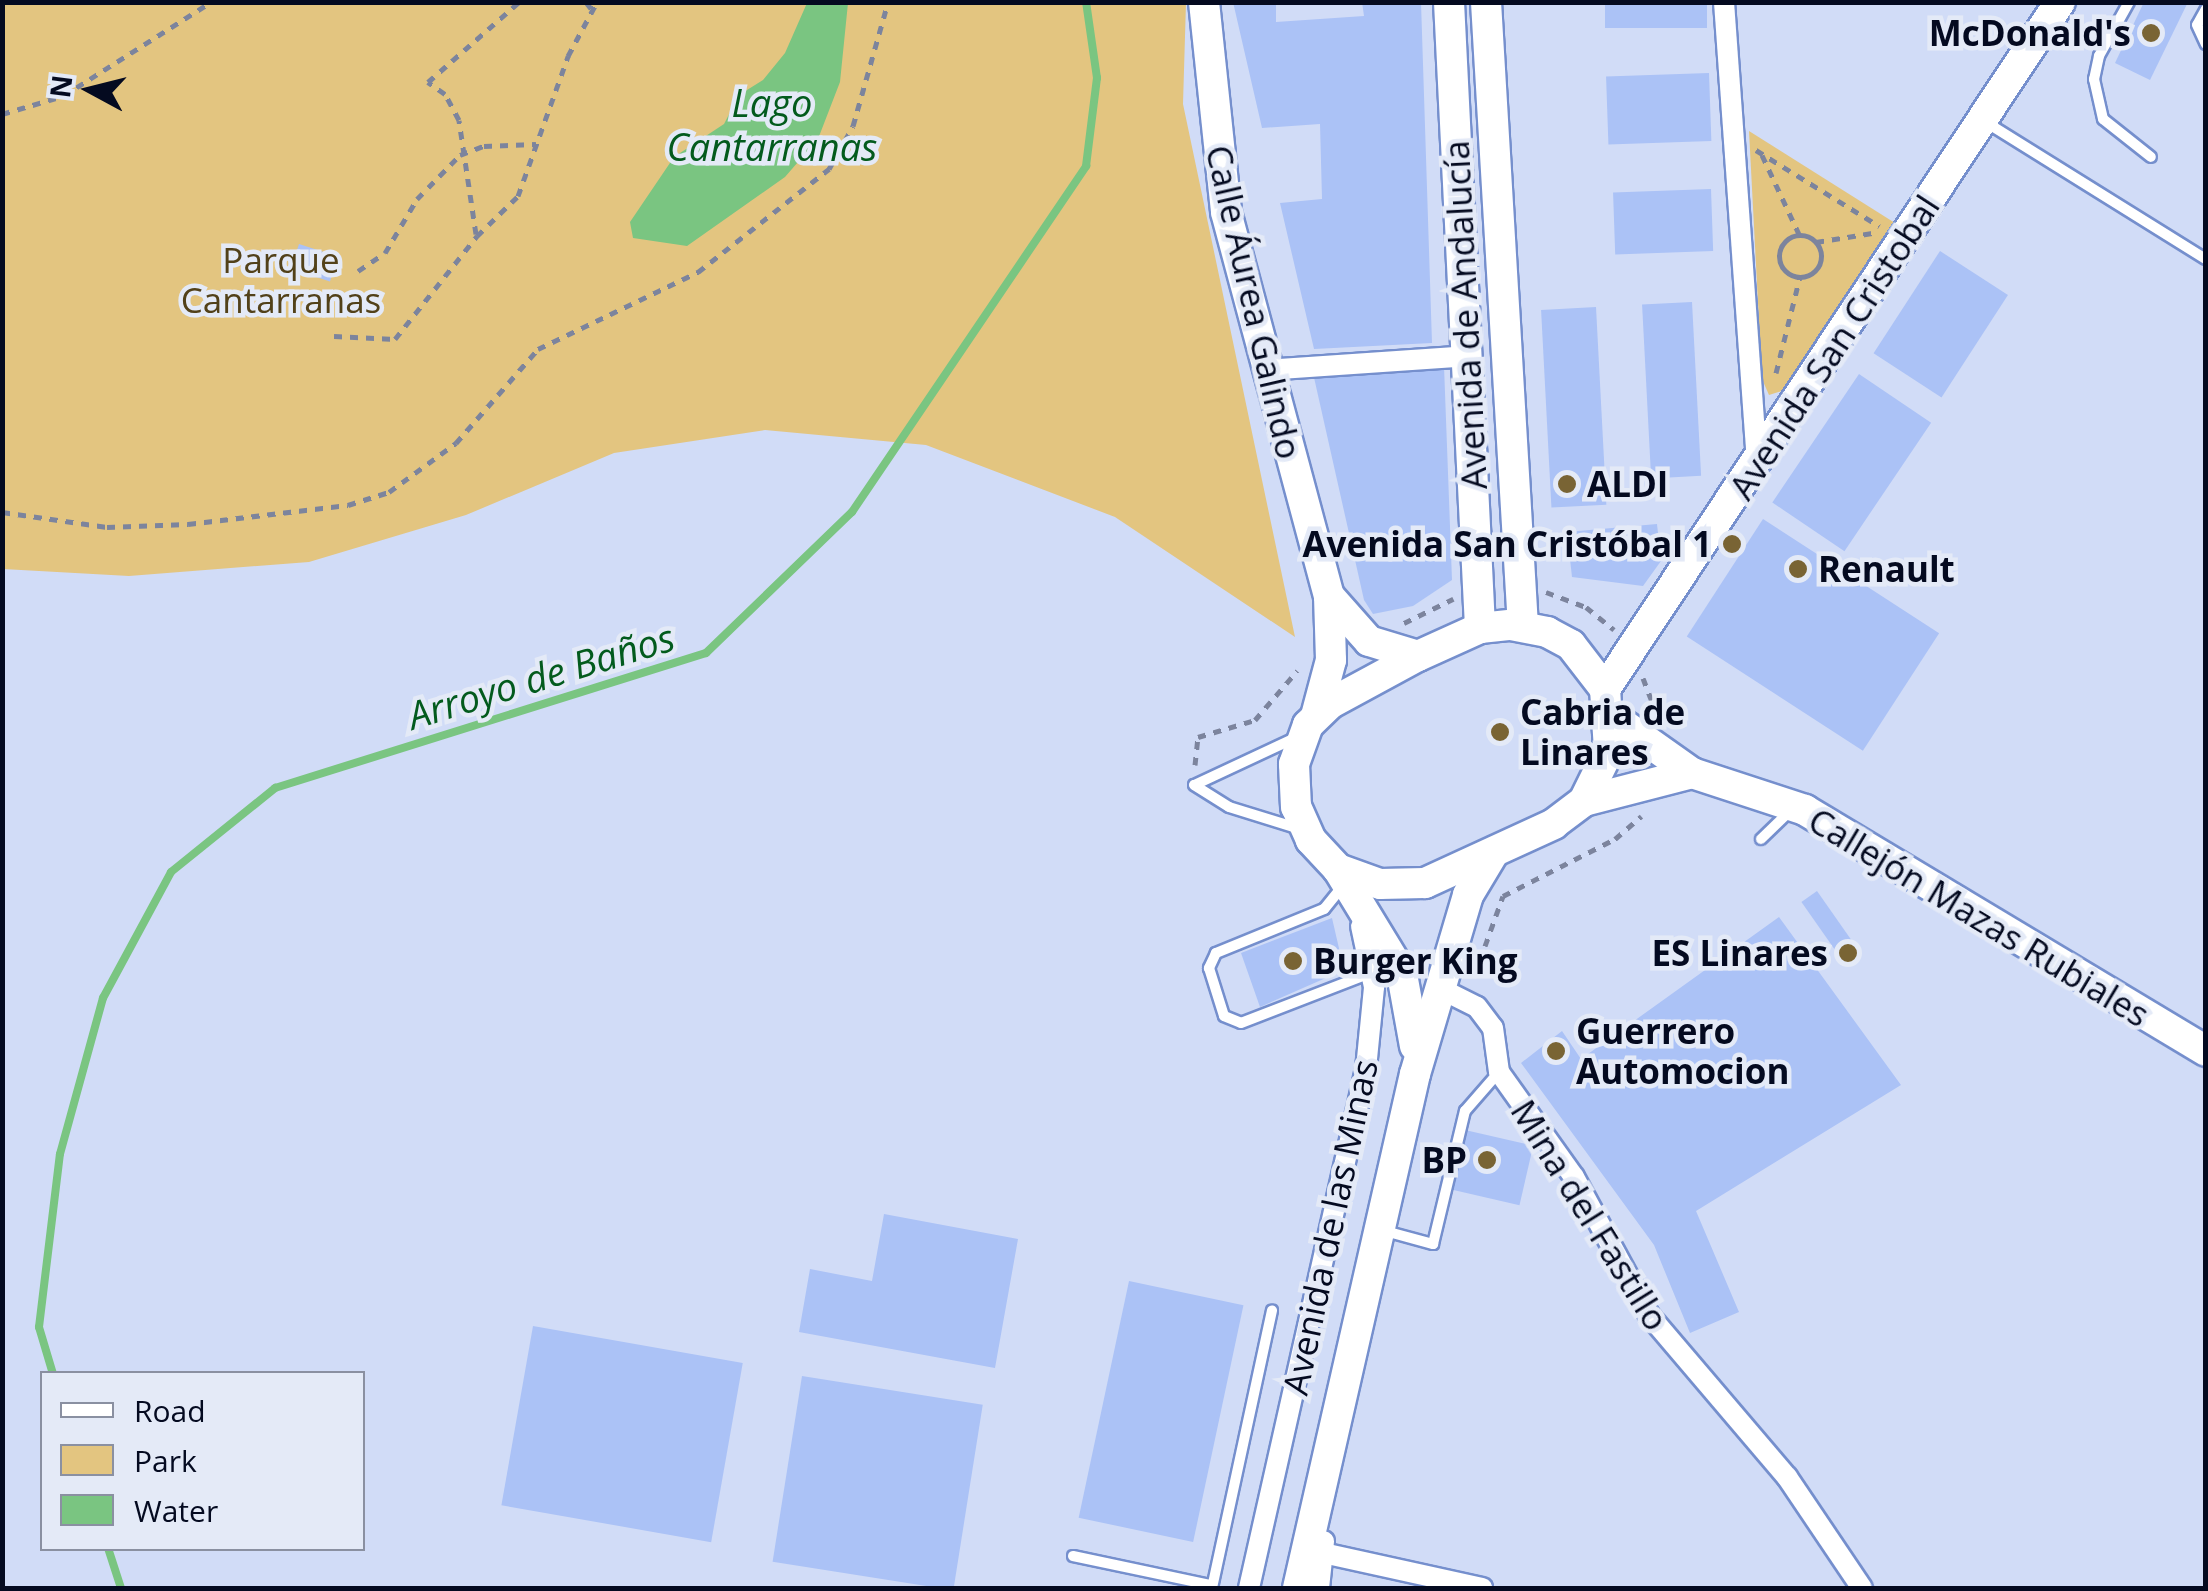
<!DOCTYPE html>
<meta charset="utf-8">
<style>
body{margin:0}
#map{position:relative;width:2208px;height:1591px;overflow:hidden;background:#d1dcf7;font-family:"Open Sans",sans-serif}
div>[style]{position:absolute}
.green>*{inset:0;background:#e3c580}
.water>*{inset:0;background:#7ac581}
.stream>*{height:8px;margin:-4px;padding:0 4px;transform-origin:4px;border-radius:4px;background:#7ac581}
.building>*{inset:0;background:#abc2f6;transform-origin:0 0}
.path>*{height:5px;margin-top:-2.5px;transform-origin:0;background:repeating-linear-gradient(90deg,#7c849d 0 8px,transparent 0 16px)}
.path>.ring{margin:-2.5px;padding:0;box-sizing:content-box;background:none;border:5px solid #7c849d;border-radius:50%}
.roads{filter:drop-shadow(2px 0 #758fcd) drop-shadow(-2px 0 #758fcd) drop-shadow(0 2px #758fcd) drop-shadow(0 -2px #758fcd)}
.lane>*{height:10px;margin:-5px;padding:0 5px;transform-origin:5px;border-radius:5px;background:#fff}
.street>*{height:20px;margin:-10px;padding:0 10px;transform-origin:10px;border-radius:10px;background:#fff}
.secondary>*{height:30px;margin:-15px;padding:0 15px;transform-origin:15px;border-radius:15px;background:#fff}
.dots>*{width:28px;height:28px;translate:-50% -50%;box-sizing:border-box;border:5px solid #e4eaf7;border-radius:50%}
span{translate:-50% -50%;white-space:nowrap;text-align:center;line-height:1.15;-webkit-text-stroke:9px #e4eaf7;paint-order:stroke}
.poi-label{font-size:35px;color:#040a20;font-weight:700}
.right{translate:-100% -50%;text-align:right}
.left{translate:0 -50%;text-align:left}
.park-label{font-size:35px;color:#524119}
.street-label{font-size:35px;color:#040a20}
.water-label{font-size:38px;color:#035b1d;font-style:italic}
.frame{position:absolute;inset:0;border:5px solid #040a20;pointer-events:none}
.legend{position:absolute;left:40px;top:1371px;width:325px;height:180px;box-sizing:border-box;background:#e4eaf7;border:2px solid #8a90a1;margin:0;padding:12px 18px;list-style:none;font-size:30px;color:#040a20}
.legend li{display:flex;align-items:center;gap:20px;height:50px}
.legend b{width:50px;border:2px solid #8a90a1}
.north{position:absolute;left:40px;top:40px;width:100px;height:100px;-webkit-text-stroke:8px #e4eaf7;paint-order:stroke;rotate:277deg;font-size:28px;font-weight:700;line-height:40px;text-align:center;color:#040a20}
.north::after{content:'';display:block;margin:auto;width:35px;height:45px;background:#040a20;clip-path:polygon(50% 0,100% 100%,50% 72%,0 100%)}
</style>
<div id="map">
<div class="green">
<i style="clip-path:polygon(2px 3px,1186px 3px,1183px 104px,1295px 637px,1115px 517px,926px 445px,765px 430px,614px 453px,466px 515px,309px 562px,129px 576px,3px 569px)"></i>
<i style="clip-path:polygon(1749px 131px,1895px 223px,1788px 389px,1769px 395px,1762px 379px)"></i>
</div>
<div class="water">
<i style="clip-path:polygon(807px 3px,848px 3px,840px 82px,818px 139px,785px 177px,687px 246px,633px 238px,630px 222px,674px 157px,724px 124px,739px 95px,763px 80px,785px 53px)"></i>
</div>
<div class="stream">
<i style="left:53px;top:1374px;width:49px;rotate:-106.6deg"></i>
<i style="left:39px;top:1327px;width:174px;rotate:-83.1deg"></i>
<i style="left:60px;top:1154px;width:162px;rotate:-74.6deg"></i>
<i style="left:103px;top:998px;width:143px;rotate:-61.6deg"></i>
<i style="left:171px;top:872px;width:134px;rotate:-38.9deg"></i>
<i style="left:275px;top:788px;width:452px;rotate:-17.4deg"></i>
<i style="left:706px;top:653px;width:203px;rotate:-44deg"></i>
<i style="left:852px;top:512px;width:418px;rotate:-55.9deg"></i>
<i style="left:1086px;top:166px;width:89px;rotate:-82.9deg"></i>
<i style="left:1097px;top:78px;width:77px;rotate:-98.2deg"></i>
<i style="left:108px;top:1548px;width:42px;rotate:72deg"></i>
</div>
<div class="building">
<i style="clip-path:polygon(1233px 2px,1276px 2px,1276px 22px,1364px 16px,1362px 2px,1421px 2px,1432px 343px,1314px 349px,1280px 203px,1322px 199px,1320px 124px,1262px 128px)"></i>
<i style="left:1605px;top:2px;width:102px;height:26px"></i>
<i style="clip-path:polygon(2144px 2px,2188px 2px,2150px 80px,2115px 63px)"></i>
<i style="left:1709px;top:73px;width:68px;height:103px;rotate:88deg"></i>
<i style="left:1711px;top:189px;width:62px;height:98px;rotate:88deg"></i>
<i style="left:299px;top:244px;width:41px;height:26px;rotate:18deg"></i>
<i style="left:1940px;top:251px;width:81px;height:122px;rotate:33deg"></i>
<i style="left:1692px;top:302px;width:174px;height:50px;rotate:87deg"></i>
<i style="left:1596px;top:307px;width:198px;height:55px;rotate:87deg"></i>
<i style="clip-path:polygon(1444px 366px,1452px 580px,1413px 606px,1373px 614px,1364px 600px,1313px 373px)"></i>
<i style="left:1859px;top:374px;width:87px;height:155px;rotate:34deg"></i>
<i style="left:1763px;top:519px;width:210px;height:140px;rotate:33deg"></i>
<i style="clip-path:polygon(1657px 524px,1661px 561px,1643px 586px,1572px 577px,1567px 532px)"></i>
<i style="left:1817px;top:891px;width:62px;height:19px;rotate:55deg"></i>
<i style="clip-path:polygon(1779px 917px,1901px 1085px,1696px 1211px,1739px 1312px,1690px 1333px,1654px 1245px,1521px 1063px,1562px 1031px,1581px 1059px)"></i>
<i style="clip-path:polygon(1332px 918px,1344px 970px,1260px 1007px,1241px 953px)"></i>
<i style="left:1465px;top:1130px;width:70px;height:61px;rotate:13deg"></i>
<i style="clip-path:polygon(884px 1214px,1018px 1239px,995px 1368px,799px 1332px,810px 1269px,872px 1281px)"></i>
<i style="left:1129px;top:1281px;width:117px;height:242px;rotate:12deg"></i>
<i style="left:533px;top:1326px;width:213px;height:182px;rotate:10deg"></i>
<i style="left:802px;top:1376px;width:183px;height:188px;rotate:9deg"></i>
</div>
<div class="path">
<i style="left:586px;top:2px;width:11px;rotate:52deg"></i>
<i style="left:2px;top:114px;width:64px;rotate:-16.4deg"></i>
<i style="left:63px;top:96px;width:175px;rotate:-32.4deg"></i>
<i style="left:1756px;top:150px;width:145px;rotate:31.7deg"></i>
<i style="left:1762px;top:155px;width:87px;rotate:64.9deg"></i>
<i style="left:476px;top:234px;width:115px;rotate:-98.5deg"></i>
<i style="left:459px;top:120px;width:30px;rotate:-118deg"></i>
<i style="left:445px;top:94px;width:21px;rotate:-145deg"></i>
<i style="left:428px;top:82px;width:121px;rotate:-41.3deg"></i>
<i class="ring" style="left:1779px;top:235px;width:37px;height:37px"></i>
<i style="left:1816px;top:242px;width:57px;rotate:-9.1deg"></i>
<i style="left:358px;top:271px;width:32px;rotate:-34deg"></i>
<i style="left:385px;top:253px;width:63px;rotate:-59.3deg"></i>
<i style="left:417px;top:199px;width:62px;rotate:-45.7deg"></i>
<i style="left:460px;top:155px;width:26px;rotate:-21deg"></i>
<i style="left:484px;top:146px;width:52px;rotate:-2.2deg"></i>
<i style="left:334px;top:336px;width:61px;rotate:2.8deg"></i>
<i style="left:395px;top:339px;width:132px;rotate:-51.5deg"></i>
<i style="left:477px;top:236px;width:57px;rotate:-44.3deg"></i>
<i style="left:518px;top:196px;width:149px;rotate:-70.3deg"></i>
<i style="left:568px;top:56px;width:61px;rotate:-61.8deg"></i>
<i style="left:1776px;top:373px;width:99px;rotate:-76deg"></i>
<i style="left:2px;top:512px;width:106px;rotate:8.1deg"></i>
<i style="left:107px;top:527px;width:81px;rotate:-2.1deg"></i>
<i style="left:188px;top:524px;width:161px;rotate:-6.8deg"></i>
<i style="left:348px;top:505px;width:43px;rotate:-17.6deg"></i>
<i style="left:389px;top:492px;width:83px;rotate:-36.2deg"></i>
<i style="left:456px;top:443px;width:125px;rotate:-48.9deg"></i>
<i style="left:538px;top:349px;width:178px;rotate:-25.7deg"></i>
<i style="left:698px;top:272px;width:167px;rotate:-38.2deg"></i>
<i style="left:829px;top:169px;width:49px;rotate:-60.8deg"></i>
<i style="left:853px;top:126px;width:129px;rotate:-74.2deg"></i>
<i style="left:1546px;top:592px;width:43px;rotate:20.6deg"></i>
<i style="left:1586px;top:607px;width:36px;rotate:39deg"></i>
<i style="left:1404px;top:623px;width:55px;rotate:-26.1deg"></i>
<i style="left:1643px;top:678px;width:40px;rotate:69deg"></i>
<i style="left:1195px;top:765px;width:28px;rotate:-84deg"></i>
<i style="left:1198px;top:737px;width:59px;rotate:-16.6deg"></i>
<i style="left:1255px;top:720px;width:65px;rotate:-49.4deg"></i>
<i style="left:1485px;top:946px;width:53px;rotate:-70.2deg"></i>
<i style="left:1503px;top:896px;width:126px;rotate:-27deg"></i>
<i style="left:1615px;top:839px;width:35px;rotate:-41deg"></i>
</div>
<div class="roads">
<div class="lane">
<i style="left:2129px;top:2px;width:62px;rotate:119.1deg"></i>
<i style="left:2099px;top:56px;width:24px;rotate:102deg"></i>
<i style="left:2094px;top:79px;width:41px;rotate:77.3deg"></i>
<i style="left:2103px;top:119px;width:61px;rotate:38.4deg"></i>
<i style="left:2206px;top:9px;width:18px;rotate:119deg"></i>
<i style="left:2197px;top:25px;width:21px;rotate:65deg"></i>
<i style="left:1984px;top:121px;width:261px;rotate:31.9deg"></i>
<i style="left:1295px;top:738px;width:111px;rotate:155deg"></i>
<i style="left:1194px;top:785px;width:41px;rotate:32.2deg"></i>
<i style="left:1229px;top:807px;width:74px;rotate:17.2deg"></i>
<i style="left:1761px;top:839px;width:40px;rotate:-44deg"></i>
<i style="left:1342px;top:887px;width:28px;rotate:129deg"></i>
<i style="left:1324px;top:909px;width:117px;rotate:157.8deg"></i>
<i style="left:1216px;top:953px;width:17px;rotate:115deg"></i>
<i style="left:1209px;top:968px;width:50px;rotate:72.6deg"></i>
<i style="left:1224px;top:1016px;width:18px;rotate:22deg"></i>
<i style="left:1241px;top:1023px;width:142px;rotate:-21.1deg"></i>
<i style="left:1385px;top:1231px;width:50px;rotate:15.2deg"></i>
<i style="left:1433px;top:1244px;width:137px;rotate:-76.5deg"></i>
<i style="left:1465px;top:1111px;width:52px;rotate:-48.9deg"></i>
<i style="left:1073px;top:1556px;width:141px;rotate:11.9deg"></i>
<i style="left:1212px;top:1588px;width:284px;rotate:-77.8deg"></i>
</div>
<div class="street">
<i style="left:1724px;top:2px;width:458px;rotate:85.9deg"></i>
<i style="left:1264px;top:370px;width:204px;rotate:-3.9deg"></i>
<i style="left:1439px;top:988px;width:42px;rotate:26.6deg"></i>
<i style="left:1477px;top:1007px;width:26px;rotate:53deg"></i>
<i style="left:1493px;top:1028px;width:44px;rotate:82.2deg"></i>
<i style="left:1499px;top:1072px;width:129px;rotate:54.5deg"></i>
<i style="left:1574px;top:1177px;width:157px;rotate:61.5deg"></i>
<i style="left:1649px;top:1315px;width:213px;rotate:49.6deg"></i>
<i style="left:1787px;top:1477px;width:134px;rotate:56deg"></i>
<i style="left:1323px;top:1553px;width:163px;rotate:12.4deg"></i>
<i style="left:1249px;top:1588px;width:532px;rotate:-77.3deg"></i>
<i style="left:1366px;top:1069px;width:82px;rotate:-84.4deg"></i>
<i style="left:1374px;top:987px;width:62px;rotate:-102deg"></i>
<i style="left:1319px;top:1588px;width:47px;rotate:-83.9deg"></i>
</div>
<div class="secondary">
<i style="left:1204px;top:2px;width:211px;rotate:84deg"></i>
<i style="left:1226px;top:212px;width:398px;rotate:75deg"></i>
<i style="left:1329px;top:596px;width:64px;rotate:88.2deg"></i>
<i style="left:1331px;top:660px;width:58px;rotate:105deg"></i>
<i style="left:1449px;top:2px;width:627px;rotate:87.16deg"></i>
<i style="left:1486px;top:2px;width:625px;rotate:86.61deg"></i>
<i style="left:1329px;top:596px;width:60px;rotate:48.4deg"></i>
<i style="left:1369px;top:641px;width:51px;rotate:17deg"></i>
<i style="left:1511px;top:625px;width:37px;rotate:11deg"></i>
<i style="left:1547px;top:632px;width:27px;rotate:28deg"></i>
<i style="left:1571px;top:645px;width:56px;rotate:52.3deg"></i>
<i style="left:1605px;top:689px;width:61px;rotate:86.2deg"></i>
<i style="left:1609px;top:750px;width:57px;rotate:116.1deg"></i>
<i style="left:1584px;top:801px;width:38px;rotate:143deg"></i>
<i style="left:1554px;top:824px;width:142px;rotate:155.4deg"></i>
<i style="left:1425px;top:883px;width:45px;rotate:178.7deg"></i>
<i style="left:1380px;top:884px;width:45px;rotate:-160.3deg"></i>
<i style="left:1338px;top:869px;width:40px;rotate:-133deg"></i>
<i style="left:1311px;top:840px;width:36px;rotate:-114deg"></i>
<i style="left:1296px;top:807px;width:43px;rotate:-92.7deg"></i>
<i style="left:1294px;top:764px;width:41px;rotate:-70.3deg"></i>
<i style="left:1308px;top:725px;width:32px;rotate:-44deg"></i>
<i style="left:1331px;top:703px;width:99px;rotate:-28.4deg"></i>
<i style="left:1418px;top:656px;width:68px;rotate:-24.3deg"></i>
<i style="left:1480px;top:628px;width:31px;rotate:-6deg"></i>
<i style="left:1605px;top:689px;width:824px;rotate:-56.48deg"></i>
<i style="left:1610px;top:715px;width:100px;rotate:35.3deg"></i>
<i style="left:1692px;top:773px;width:119px;rotate:18.1deg"></i>
<i style="left:1805px;top:810px;width:468px;rotate:31deg"></i>
<i style="left:1584px;top:801px;width:112px;rotate:-14.5deg"></i>
<i style="left:1338px;top:869px;width:123px;rotate:58.6deg"></i>
<i style="left:1402px;top:974px;width:73px;rotate:79.8deg"></i>
<i style="left:1298px;top:1588px;width:527px;rotate:-77.18deg"></i>
<i style="left:1415px;top:1074px;width:187px;rotate:-73.5deg"></i>
<i style="left:1468px;top:895px;width:47px;rotate:-59deg"></i>
</div>
</div>
<div class="dots">
<i style="left:2151px;top:33px;background:#796434"></i>
<i style="left:1567px;top:484px;background:#796434"></i>
<i style="left:1732px;top:544px;background:#796434"></i>
<i style="left:1798px;top:569px;background:#796434"></i>
<i style="left:1500px;top:732px;background:#796434"></i>
<i style="left:1848px;top:953px;background:#796434"></i>
<i style="left:1293px;top:961px;background:#796434"></i>
<i style="left:1556px;top:1051px;background:#796434"></i>
<i style="left:1487px;top:1160px;background:#796434"></i>
</div>
<div class="poi-label">
<span class="right" style="left:2131px;top:33px">McDonald's</span>
<span class="left" style="left:1587px;top:484px">ALDI</span>
<span class="right" style="left:1712px;top:544px">Avenida San Cristóbal 1</span>
<span class="left" style="left:1818px;top:569px">Renault</span>
<span class="left" style="left:1520px;top:732px">Cabria de<br>Linares</span>
<span class="right" style="left:1828px;top:953px">ES Linares</span>
<span class="left" style="left:1313px;top:961px">Burger King</span>
<span class="left" style="left:1576px;top:1051px">Guerrero<br>Automocion</span>
<span class="right" style="left:1467px;top:1160px">BP</span>
</div>
<div class="park-label">
<span style="left:281px;top:280px">Parque<br>Cantarranas</span>
</div>
<div class="street-label">
<span style="left:1254px;top:302px;rotate:77deg">Calle Áurea Galindo</span>
<span style="left:1465px;top:315px;rotate:-93deg">Avenida de Andalucía</span>
<span style="left:1834px;top:347px;rotate:-57deg">Avenida San Cristobal</span>
<span style="left:1979px;top:917px;rotate:31deg">Callejón Mazas Rubiales</span>
<span style="left:1590px;top:1215px;rotate:58deg">Mina del Fastillo</span>
<span style="left:1330px;top:1227px;rotate:-78deg">Avenida de las Minas</span>
</div>
<div class="water-label">
<span style="left:772px;top:125px">Lago<br>Cantarranas</span>
<span style="left:541px;top:676px;rotate:-17deg">Arroyo de Baños</span>
</div>
<div class="frame"></div>
<ul class="legend">
<li><b style="height:12px;background:#fff"></b>Road</li>
<li><b style="height:28px;background:#e3c580"></b>Park</li>
<li><b style="height:28px;background:#7ac581"></b>Water</li>
</ul>
<div class="north">N</div>
</div>
